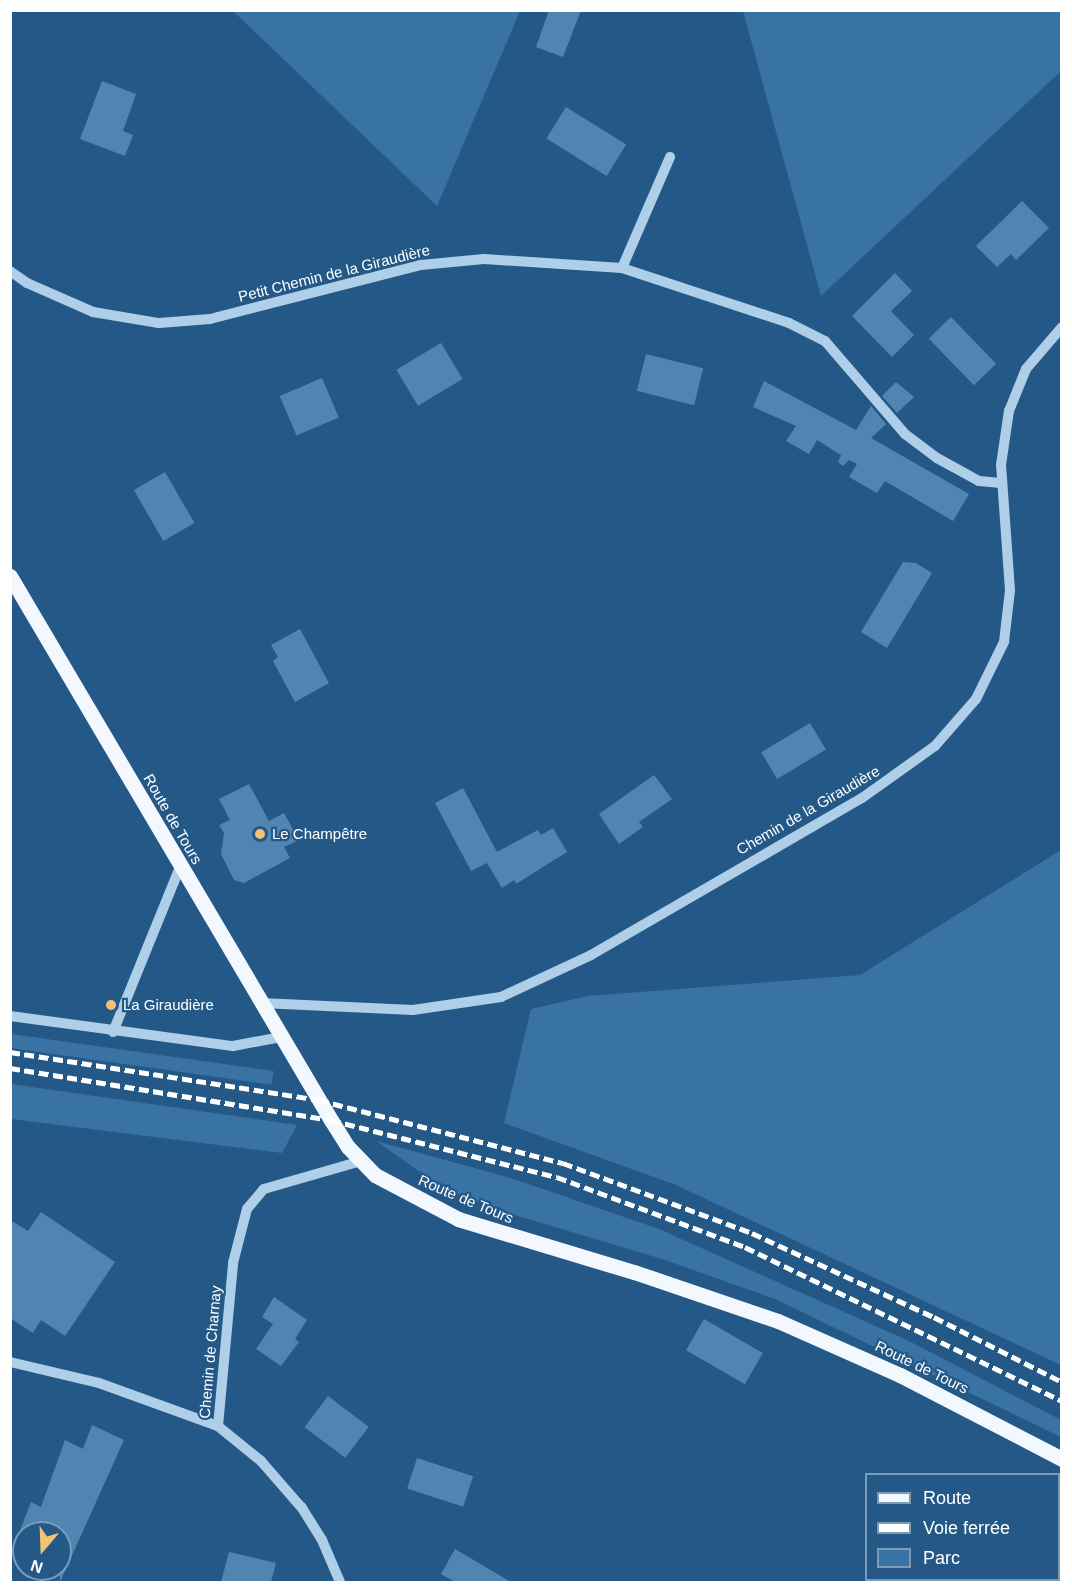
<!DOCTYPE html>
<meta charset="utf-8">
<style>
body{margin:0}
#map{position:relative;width:1072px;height:1593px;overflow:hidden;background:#245987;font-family:Arial,sans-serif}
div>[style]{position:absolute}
.green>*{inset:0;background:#3873a4;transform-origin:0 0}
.building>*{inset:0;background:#5085b1;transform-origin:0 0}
.minor>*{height:10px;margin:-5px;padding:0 5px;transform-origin:5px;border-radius:5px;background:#afcfe9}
.major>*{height:15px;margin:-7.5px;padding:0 7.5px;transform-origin:7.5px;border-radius:7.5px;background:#f2f8fe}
.rail>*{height:4.5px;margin-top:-2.25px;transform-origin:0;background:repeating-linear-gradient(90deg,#fff 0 10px,transparent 0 14.5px)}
.dots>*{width:16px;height:16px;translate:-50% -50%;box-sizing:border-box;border:3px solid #245987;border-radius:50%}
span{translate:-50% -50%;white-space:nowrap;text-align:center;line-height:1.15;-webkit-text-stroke:4.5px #245987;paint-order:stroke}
.street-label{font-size:15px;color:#fff}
.poi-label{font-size:15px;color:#fff}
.left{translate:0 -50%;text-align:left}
.frame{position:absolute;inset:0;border:12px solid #fff;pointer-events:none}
.legend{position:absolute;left:865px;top:1473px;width:195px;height:108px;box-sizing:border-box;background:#245987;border:2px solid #7c9bb7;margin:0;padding:8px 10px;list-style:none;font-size:18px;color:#fff}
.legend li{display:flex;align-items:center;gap:12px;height:30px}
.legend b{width:30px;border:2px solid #7c9bb7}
.north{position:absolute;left:12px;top:1521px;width:60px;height:60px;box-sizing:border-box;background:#245987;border:2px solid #7c9bb7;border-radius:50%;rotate:199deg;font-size:16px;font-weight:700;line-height:24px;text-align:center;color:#fff}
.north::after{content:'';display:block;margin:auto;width:21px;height:27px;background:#f4c273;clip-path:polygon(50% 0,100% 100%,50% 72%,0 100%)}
</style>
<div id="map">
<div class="green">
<i style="clip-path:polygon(233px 11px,520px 11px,437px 206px)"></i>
<i style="clip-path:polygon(743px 11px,1061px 11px,1061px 71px,821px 296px)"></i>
<i style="clip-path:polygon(1061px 850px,1061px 1365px,676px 1185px,504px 1123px,531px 1009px,588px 996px,860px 975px)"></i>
<i style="left:11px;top:1034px;width:265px;height:14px;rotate:8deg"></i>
<i style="clip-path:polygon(11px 1084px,297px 1125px,282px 1153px,11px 1119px)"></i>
<i style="clip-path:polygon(376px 1141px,511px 1178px,659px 1229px,909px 1341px,1061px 1420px,1061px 1437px,775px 1299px,662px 1259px,498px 1210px,440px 1186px)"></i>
</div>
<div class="building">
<i style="clip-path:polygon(549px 10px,581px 10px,563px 57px,536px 47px)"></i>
<i style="clip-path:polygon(102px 81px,136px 94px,123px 131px,133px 135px,125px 156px,80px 139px)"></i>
<i style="left:566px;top:107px;width:71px;height:37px;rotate:32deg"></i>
<i style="clip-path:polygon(1022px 201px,1049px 228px,1016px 260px,1011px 254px,997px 267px,976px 246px)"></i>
<i style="clip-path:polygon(895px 273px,912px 291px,891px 311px,914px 335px,892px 357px,852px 316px)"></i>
<i style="left:951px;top:317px;width:65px;height:31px;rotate:46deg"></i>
<i style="left:441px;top:343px;width:42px;height:52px;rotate:59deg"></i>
<i style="left:646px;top:354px;width:59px;height:38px;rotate:14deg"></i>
<i style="left:322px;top:378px;width:43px;height:46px;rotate:67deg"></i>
<i style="clip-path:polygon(764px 381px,856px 430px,871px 406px,886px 424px,871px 438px,969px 494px,953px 521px,885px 481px,877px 493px,849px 477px,857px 464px,849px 460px,843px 466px,838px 462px,841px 455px,817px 440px,809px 454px,786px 441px,796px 426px,753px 407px)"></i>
<i style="clip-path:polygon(896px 382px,914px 397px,897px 413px,882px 396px)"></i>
<i style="left:165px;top:472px;width:59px;height:36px;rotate:60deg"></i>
<i style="clip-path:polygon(903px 562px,916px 563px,932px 573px,887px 648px,861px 632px)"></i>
<i style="clip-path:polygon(300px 629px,329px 683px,295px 702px,273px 661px,278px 657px,271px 645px)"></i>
<i style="left:810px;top:723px;width:31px;height:57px;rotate:59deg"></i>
<i style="clip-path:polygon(654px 775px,672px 799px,639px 822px,643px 827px,619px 844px,599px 814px)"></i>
<i style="clip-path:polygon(249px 784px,269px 821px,284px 813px,299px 840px,284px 847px,290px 858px,244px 883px,234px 880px,221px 854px,224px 833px,219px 825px,230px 820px,219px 799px)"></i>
<i style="clip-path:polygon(463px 788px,497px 852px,538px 830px,541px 835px,553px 828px,567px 852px,516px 884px,514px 880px,502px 888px,487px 863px,471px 871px,435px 803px)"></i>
<i style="clip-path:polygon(41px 1212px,115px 1262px,65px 1336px,41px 1320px,33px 1333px,10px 1318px,10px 1220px,28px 1231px)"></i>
<i style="clip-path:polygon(274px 1297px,307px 1320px,295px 1339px,299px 1342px,281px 1366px,256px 1349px,273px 1324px,262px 1317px)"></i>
<i style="left:704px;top:1319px;width:68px;height:36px;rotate:30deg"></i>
<i style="left:328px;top:1396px;width:51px;height:39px;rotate:37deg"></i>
<i style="clip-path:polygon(92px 1425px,124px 1440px,60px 1582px,60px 1533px,19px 1533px,31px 1502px,41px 1507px,65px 1440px,83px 1449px)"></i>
<i style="left:417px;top:1458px;width:59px;height:32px;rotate:18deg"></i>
<i style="clip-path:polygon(455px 1549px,511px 1582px,455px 1582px,441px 1574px)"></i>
<i style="clip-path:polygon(229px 1552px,276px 1563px,271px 1582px,221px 1582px)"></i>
</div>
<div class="minor">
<i style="left:622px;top:268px;width:121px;rotate:-66.6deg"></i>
<i style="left:10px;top:271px;width:21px;rotate:35deg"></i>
<i style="left:27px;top:283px;width:72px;rotate:23.7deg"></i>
<i style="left:93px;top:312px;width:67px;rotate:9.5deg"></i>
<i style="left:159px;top:323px;width:51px;rotate:-4.5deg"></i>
<i style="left:210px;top:319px;width:218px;rotate:-14.4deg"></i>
<i style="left:421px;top:265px;width:63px;rotate:-5.4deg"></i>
<i style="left:484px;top:259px;width:138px;rotate:3.7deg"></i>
<i style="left:622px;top:268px;width:176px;rotate:18.2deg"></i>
<i style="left:789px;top:323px;width:40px;rotate:26.6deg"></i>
<i style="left:825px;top:341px;width:123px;rotate:49.3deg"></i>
<i style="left:905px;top:434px;width:40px;rotate:37deg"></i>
<i style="left:937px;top:458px;width:48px;rotate:28.7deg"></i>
<i style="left:979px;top:481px;width:22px;rotate:5deg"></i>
<i style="left:261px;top:1003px;width:152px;rotate:2.6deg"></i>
<i style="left:413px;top:1010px;width:89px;rotate:-8.4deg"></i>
<i style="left:501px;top:997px;width:99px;rotate:-25deg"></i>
<i style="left:591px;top:955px;width:313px;rotate:-30.1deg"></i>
<i style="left:862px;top:798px;width:90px;rotate:-35.5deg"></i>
<i style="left:935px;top:746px;width:62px;rotate:-48.9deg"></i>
<i style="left:976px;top:699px;width:64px;rotate:-63.8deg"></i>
<i style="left:1004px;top:642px;width:52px;rotate:-83.4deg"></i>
<i style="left:1010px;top:590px;width:125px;rotate:-94.1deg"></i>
<i style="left:1001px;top:465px;width:55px;rotate:-81.6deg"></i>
<i style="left:1009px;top:411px;width:45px;rotate:-68deg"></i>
<i style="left:1026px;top:369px;width:55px;rotate:-49.4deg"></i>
<i style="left:10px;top:1016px;width:225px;rotate:7.7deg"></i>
<i style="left:233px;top:1046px;width:49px;rotate:-10.6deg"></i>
<i style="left:113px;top:1032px;width:178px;rotate:-67.9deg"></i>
<i style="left:10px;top:1362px;width:91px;rotate:13.3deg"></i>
<i style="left:99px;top:1383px;width:127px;rotate:19.9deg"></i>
<i style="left:340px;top:1582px;width:46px;rotate:-113.2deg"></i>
<i style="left:322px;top:1540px;width:39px;rotate:-122deg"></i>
<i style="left:301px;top:1507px;width:61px;rotate:-131deg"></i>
<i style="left:261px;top:1461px;width:55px;rotate:-140.9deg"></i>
<i style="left:218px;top:1426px;width:164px;rotate:-84.7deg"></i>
<i style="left:233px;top:1263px;width:56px;rotate:-75.5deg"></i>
<i style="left:247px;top:1209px;width:26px;rotate:-50deg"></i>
<i style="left:264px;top:1189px;width:101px;rotate:-16.1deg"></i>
</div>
<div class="major">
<i style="left:10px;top:576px;width:632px;rotate:59.46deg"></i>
<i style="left:331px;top:1120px;width:32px;rotate:58deg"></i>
<i style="left:348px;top:1147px;width:39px;rotate:46deg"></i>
<i style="left:375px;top:1175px;width:94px;rotate:27.9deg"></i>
<i style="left:458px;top:1219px;width:184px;rotate:16.8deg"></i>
<i style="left:634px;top:1272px;width:152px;rotate:18.8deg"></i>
<i style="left:778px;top:1321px;width:133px;rotate:23.9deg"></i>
<i style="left:900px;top:1375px;width:182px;rotate:27.4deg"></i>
</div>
<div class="rail">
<i style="left:10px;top:1052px;width:313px;rotate:8.8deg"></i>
<i style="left:319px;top:1100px;width:252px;rotate:14.5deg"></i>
<i style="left:563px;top:1163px;width:202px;rotate:20.3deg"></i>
<i style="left:752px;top:1233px;width:200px;rotate:24.8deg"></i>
<i style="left:934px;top:1317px;width:144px;rotate:26.9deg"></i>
<i style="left:10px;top:1068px;width:325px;rotate:9.2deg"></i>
<i style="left:331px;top:1120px;width:233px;rotate:14.2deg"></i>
<i style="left:557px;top:1177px;width:201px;rotate:20.4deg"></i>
<i style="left:745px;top:1247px;width:352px;rotate:25.9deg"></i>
</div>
<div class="dots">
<i style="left:260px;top:834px;background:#f4c273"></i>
<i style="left:111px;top:1005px;background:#f4c273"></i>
</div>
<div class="street-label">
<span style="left:334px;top:273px;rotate:-14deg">Petit Chemin de la Giraudière</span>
<span style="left:808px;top:810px;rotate:-30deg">Chemin de la Giraudière</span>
<span style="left:173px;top:819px;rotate:60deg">Route de Tours</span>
<span style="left:466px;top:1199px;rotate:23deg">Route de Tours</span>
<span style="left:210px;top:1352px;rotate:-85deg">Chemin de Charnay</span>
<span style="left:922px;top:1367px;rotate:26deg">Route de Tours</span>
</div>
<div class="poi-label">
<span class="left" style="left:272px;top:834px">Le Champêtre</span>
<span class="left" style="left:123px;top:1005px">La Giraudière</span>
</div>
<div class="frame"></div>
<ul class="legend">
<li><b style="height:8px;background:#f2f8fe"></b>Route</li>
<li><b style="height:8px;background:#fff"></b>Voie ferrée</li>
<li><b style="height:16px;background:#3873a4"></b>Parc</li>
</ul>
<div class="north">N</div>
</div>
